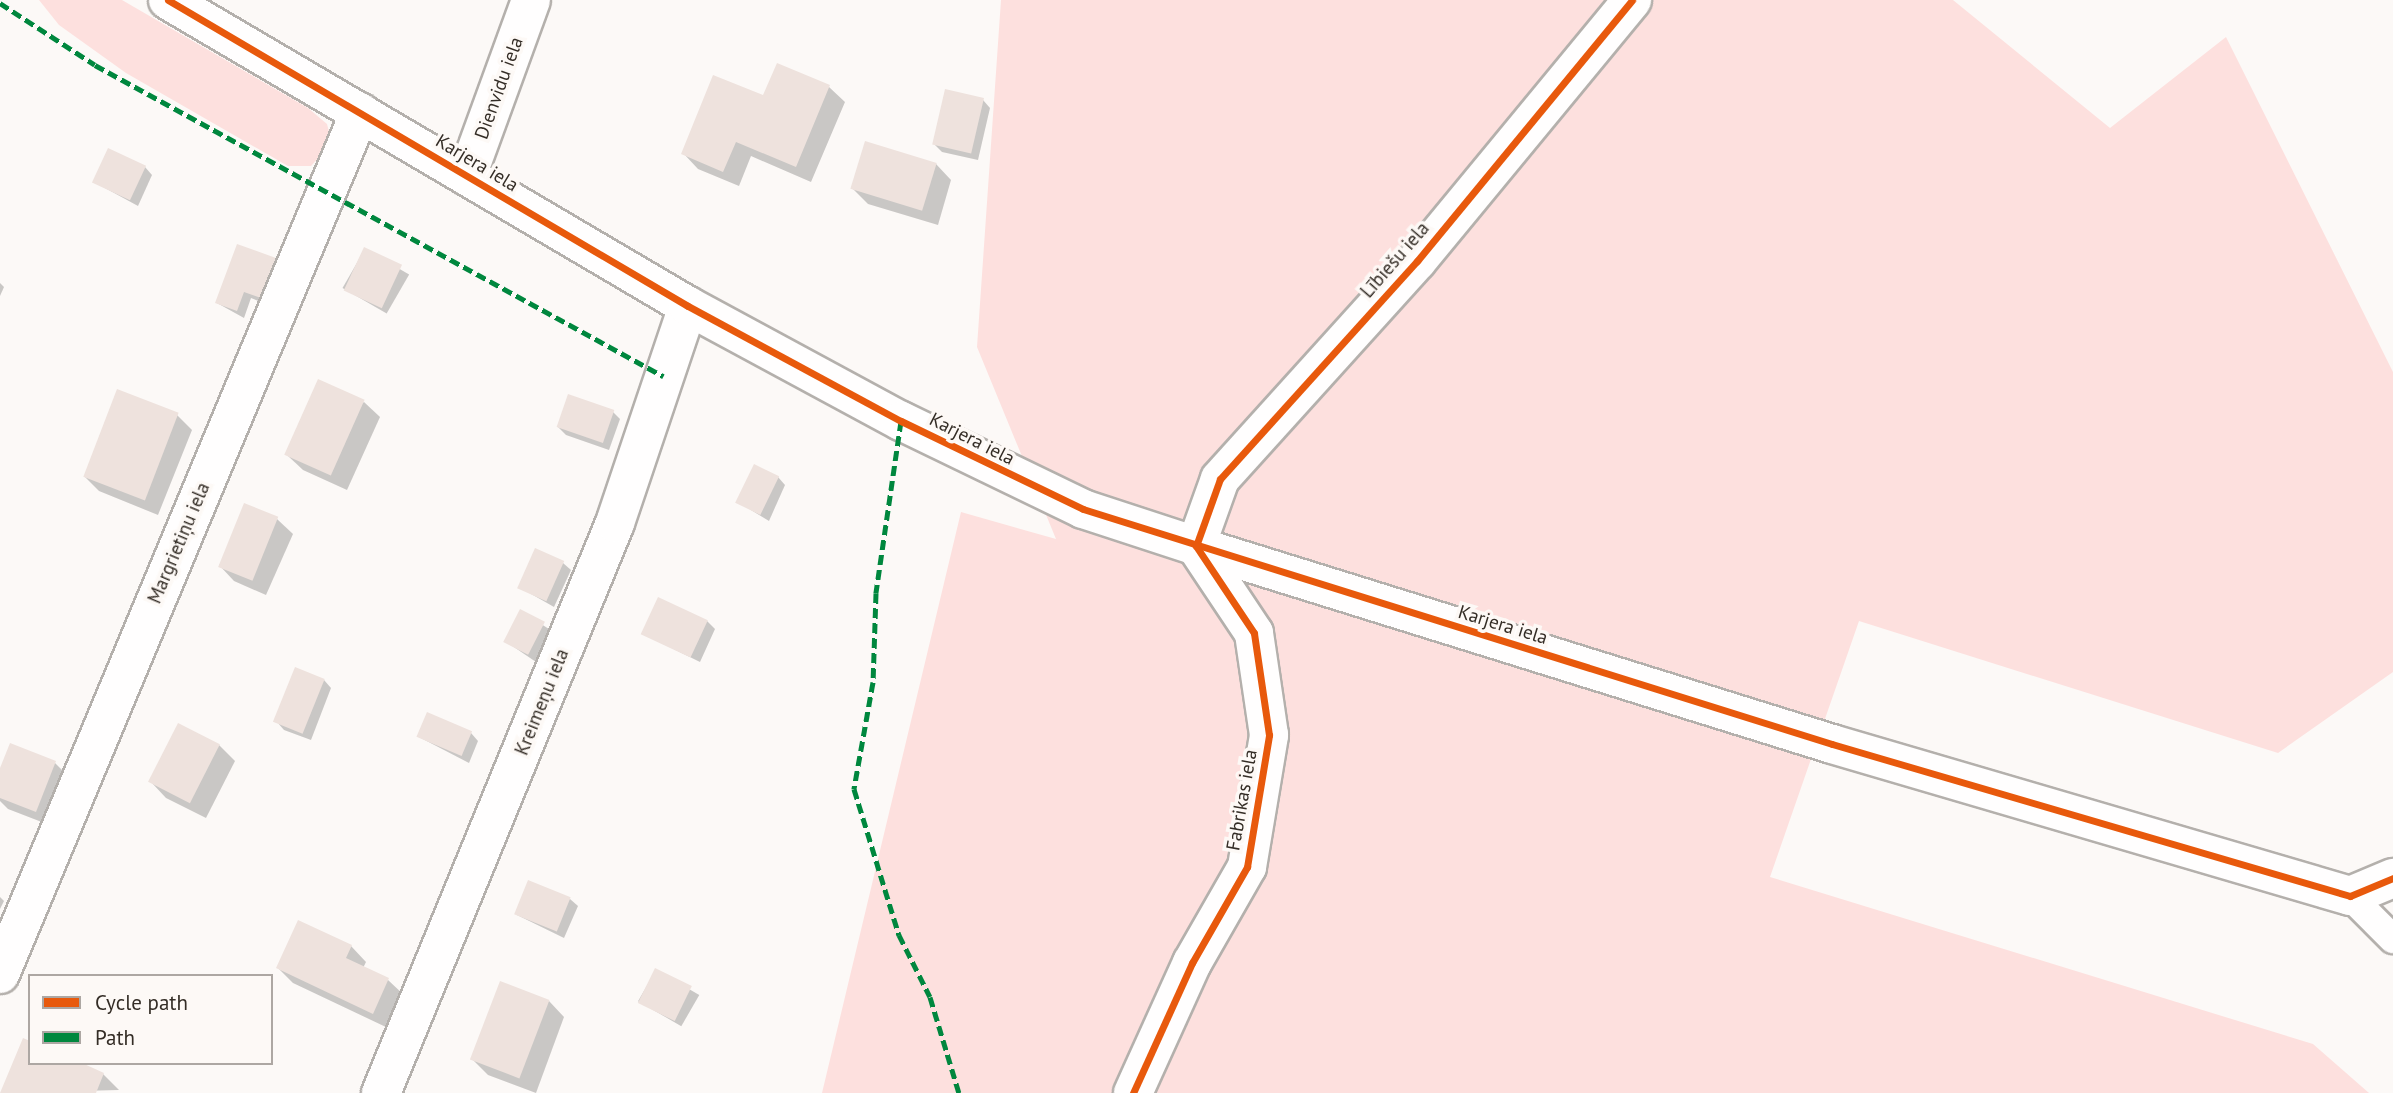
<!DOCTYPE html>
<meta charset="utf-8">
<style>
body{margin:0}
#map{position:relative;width:2393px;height:1093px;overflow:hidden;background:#fcf9f7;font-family:"PT Sans",sans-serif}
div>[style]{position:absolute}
.green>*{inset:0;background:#fde0de}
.shadow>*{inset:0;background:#0003;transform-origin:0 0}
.building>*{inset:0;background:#eee2dd;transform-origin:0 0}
.roads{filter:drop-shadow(2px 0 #b4b0ac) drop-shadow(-2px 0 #b4b0ac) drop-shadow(0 2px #b4b0ac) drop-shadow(0 -2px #b4b0ac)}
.service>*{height:28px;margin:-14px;padding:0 14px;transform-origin:14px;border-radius:14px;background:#fffefe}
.minor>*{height:38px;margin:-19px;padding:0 19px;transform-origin:19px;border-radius:19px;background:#fffefe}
.tertiary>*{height:38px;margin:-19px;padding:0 19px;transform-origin:19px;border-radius:19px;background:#fffefe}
.quiet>*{height:5px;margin-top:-2.5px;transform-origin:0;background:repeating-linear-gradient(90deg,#00873e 0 10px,transparent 0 15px)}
.cycleway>*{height:7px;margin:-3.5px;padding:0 3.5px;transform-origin:3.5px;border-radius:3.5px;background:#e8590c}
span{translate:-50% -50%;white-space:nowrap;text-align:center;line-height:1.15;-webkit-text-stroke:7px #fdf9f6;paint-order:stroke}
.street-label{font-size:19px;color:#342d26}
.legend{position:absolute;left:28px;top:974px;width:245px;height:91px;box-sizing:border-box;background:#fdf9f6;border:2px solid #ada7a3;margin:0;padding:9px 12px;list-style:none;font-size:21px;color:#342d26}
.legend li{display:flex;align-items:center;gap:14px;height:35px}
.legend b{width:35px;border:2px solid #ada7a3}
</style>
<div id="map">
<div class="green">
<i style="clip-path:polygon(39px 0,122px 0,308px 108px,327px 124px,332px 143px,311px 166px,288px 166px,126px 73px,59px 25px)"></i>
<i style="clip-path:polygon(1001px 0,1953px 0,2110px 128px,2226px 37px,2393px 372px,2393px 672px,2278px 753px,1859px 621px,1770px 877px,2313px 1044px,2369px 1093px,822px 1093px,961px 512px,1056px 539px,977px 347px)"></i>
</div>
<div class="shadow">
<i style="clip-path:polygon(829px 87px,845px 102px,811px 182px,751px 156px,739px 186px,698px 169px,683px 153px,764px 98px)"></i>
<i style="clip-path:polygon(983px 100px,990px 108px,978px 160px,942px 152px,934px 144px)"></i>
<i style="clip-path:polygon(936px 164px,951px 180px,938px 225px,868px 204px,853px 189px)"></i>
<i style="clip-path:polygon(145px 167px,152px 175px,138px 206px,94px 182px)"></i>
<i style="left:365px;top:249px;width:51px;height:45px;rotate:30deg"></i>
<i style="clip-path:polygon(275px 259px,282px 267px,268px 305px,251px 298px,244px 318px,217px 303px)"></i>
<i style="clip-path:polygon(0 283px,4px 287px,0 296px)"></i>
<i style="clip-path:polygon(364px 402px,380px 417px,347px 490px,303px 470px,287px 455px)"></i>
<i style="clip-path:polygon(613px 412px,620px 419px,609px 450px,566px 435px,558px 427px)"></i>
<i style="clip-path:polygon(177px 415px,192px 430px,158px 515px,99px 491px,84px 476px)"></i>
<i style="clip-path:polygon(778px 477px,785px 485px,769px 521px,738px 502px)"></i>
<i style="clip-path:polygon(277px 519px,293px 534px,266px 595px,234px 581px,219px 565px)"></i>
<i style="clip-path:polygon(563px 563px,571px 570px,554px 607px,519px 587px)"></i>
<i style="clip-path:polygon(521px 611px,552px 631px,536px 662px,505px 641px)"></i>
<i style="clip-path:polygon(707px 621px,715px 629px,700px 662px,643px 634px)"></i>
<i style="clip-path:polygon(324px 680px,331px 688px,311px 740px,284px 730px,277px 722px)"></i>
<i style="clip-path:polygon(471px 733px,478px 741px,469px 763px,419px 737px)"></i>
<i style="clip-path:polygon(219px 745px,235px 761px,206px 818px,166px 798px,151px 782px)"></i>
<i style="clip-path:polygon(55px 763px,70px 778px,52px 826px,8px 809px,0 801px,0 773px)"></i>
<i style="clip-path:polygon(0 897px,4px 901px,0 909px)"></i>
<i style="clip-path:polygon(570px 899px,578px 906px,564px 938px,517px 915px)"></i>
<i style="clip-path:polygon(351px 946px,366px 962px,363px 968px,388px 980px,404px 995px,388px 1028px,293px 983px,278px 968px)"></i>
<i style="left:656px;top:970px;width:50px;height:36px;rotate:30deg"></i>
<i style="clip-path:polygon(549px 1001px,564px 1017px,536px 1093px,488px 1075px,472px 1059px)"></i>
<i style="clip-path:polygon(30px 1063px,103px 1074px,119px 1090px,2px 1093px)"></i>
</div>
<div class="building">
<i style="clip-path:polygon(777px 63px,830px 85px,796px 167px,736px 142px,723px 172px,681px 154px,713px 75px,763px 95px)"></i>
<i style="left:945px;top:89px;width:40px;height:57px;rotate:13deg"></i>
<i style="left:865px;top:141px;width:75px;height:50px;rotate:17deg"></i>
<i style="left:108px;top:148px;width:42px;height:38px;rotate:25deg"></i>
<i style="clip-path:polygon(237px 244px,276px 258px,261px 298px,244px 292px,237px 311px,215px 303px)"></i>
<i style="left:364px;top:247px;width:42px;height:48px;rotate:25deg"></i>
<i style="left:318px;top:379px;width:51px;height:83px;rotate:24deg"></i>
<i style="left:117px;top:389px;width:66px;height:94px;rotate:21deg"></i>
<i style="left:568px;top:394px;width:49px;height:35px;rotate:19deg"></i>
<i style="left:754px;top:464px;width:28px;height:43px;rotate:26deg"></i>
<i style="left:244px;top:503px;width:37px;height:69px;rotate:22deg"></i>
<i style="left:535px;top:548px;width:32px;height:44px;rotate:24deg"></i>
<i style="left:658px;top:597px;width:55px;height:41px;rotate:25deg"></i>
<i style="left:520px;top:609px;width:28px;height:37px;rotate:27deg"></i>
<i style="left:295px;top:667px;width:32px;height:59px;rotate:22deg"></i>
<i style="left:427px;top:712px;width:49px;height:27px;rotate:23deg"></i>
<i style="left:178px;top:723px;width:47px;height:66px;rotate:27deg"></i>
<i style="clip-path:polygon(10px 743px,56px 761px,36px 812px,0 798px,0 768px)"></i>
<i style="left:528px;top:880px;width:46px;height:37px;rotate:22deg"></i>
<i style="clip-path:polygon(298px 920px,352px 945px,346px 958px,389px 978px,373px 1014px,276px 968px)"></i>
<i style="left:655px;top:968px;width:41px;height:39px;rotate:26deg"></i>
<i style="left:500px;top:981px;width:53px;height:84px;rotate:21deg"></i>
<i style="clip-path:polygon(23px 1038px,30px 1041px,30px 1063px,82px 1063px,104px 1073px,96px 1093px,0 1093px)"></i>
</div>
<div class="roads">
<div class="service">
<i style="left:2350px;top:896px;width:61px;rotate:45deg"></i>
</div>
<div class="minor">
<i style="left:467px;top:176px;width:187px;rotate:-70deg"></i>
<i style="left:1196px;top:546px;width:666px;rotate:17.29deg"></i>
<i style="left:1832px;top:744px;width:540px;rotate:16.35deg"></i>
<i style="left:2350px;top:896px;width:47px;rotate:-22.7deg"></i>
<i style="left:0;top:974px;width:934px;rotate:-67.33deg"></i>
<i style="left:381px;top:1093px;width:616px;rotate:-67.68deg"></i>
<i style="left:615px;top:523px;width:229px;rotate:-71.4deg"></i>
</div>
<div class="tertiary">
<i style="left:168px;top:0;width:603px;rotate:30.48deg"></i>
<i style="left:688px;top:306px;width:242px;rotate:28.4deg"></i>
<i style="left:901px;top:421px;width:202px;rotate:25.8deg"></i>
<i style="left:1083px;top:509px;width:119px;rotate:18.1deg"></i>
<i style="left:1196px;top:546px;width:71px;rotate:-70.3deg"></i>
<i style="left:1220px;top:479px;width:294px;rotate:-47.9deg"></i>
<i style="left:1417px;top:261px;width:338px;rotate:-50.5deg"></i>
<i style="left:1133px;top:1093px;width:143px;rotate:-65.6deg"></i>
<i style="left:1192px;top:963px;width:111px;rotate:-60.2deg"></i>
<i style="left:1247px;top:867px;width:134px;rotate:-80.5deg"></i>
<i style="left:1269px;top:735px;width:103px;rotate:-98.4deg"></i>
<i style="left:1254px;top:633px;width:105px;rotate:-123.7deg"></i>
</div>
</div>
<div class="quiet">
<i style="left:0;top:3px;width:113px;rotate:33.1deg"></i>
<i style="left:95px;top:65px;width:648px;rotate:28.7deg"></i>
<i style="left:901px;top:421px;width:174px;rotate:98.3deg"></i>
<i style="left:876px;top:593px;width:89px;rotate:91.9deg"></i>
<i style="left:873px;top:682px;width:109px;rotate:100.1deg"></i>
<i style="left:854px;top:789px;width:153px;rotate:72.9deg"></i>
<i style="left:899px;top:935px;width:69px;rotate:63.4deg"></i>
<i style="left:930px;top:997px;width:100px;rotate:73.2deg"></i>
</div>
<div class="cycleway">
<i style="left:168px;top:0;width:603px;rotate:30.48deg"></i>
<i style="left:688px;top:306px;width:242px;rotate:28.4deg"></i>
<i style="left:901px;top:421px;width:202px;rotate:25.8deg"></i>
<i style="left:1083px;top:509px;width:785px;rotate:17.42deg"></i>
<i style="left:1832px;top:744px;width:540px;rotate:16.35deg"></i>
<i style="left:2350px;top:896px;width:47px;rotate:-22.7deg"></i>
<i style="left:1196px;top:546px;width:71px;rotate:-70.3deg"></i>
<i style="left:1220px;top:479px;width:294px;rotate:-47.9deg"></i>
<i style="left:1417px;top:261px;width:338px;rotate:-50.5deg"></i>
<i style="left:1133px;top:1093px;width:143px;rotate:-65.6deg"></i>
<i style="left:1192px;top:963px;width:111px;rotate:-60.2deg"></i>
<i style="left:1247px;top:867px;width:134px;rotate:-80.5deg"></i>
<i style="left:1269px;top:735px;width:103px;rotate:-98.4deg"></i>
<i style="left:1254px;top:633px;width:105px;rotate:-123.7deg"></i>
</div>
<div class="street-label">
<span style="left:499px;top:88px;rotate:-70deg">Dienvidu iela</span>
<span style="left:477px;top:163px;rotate:31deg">Karjera iela</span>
<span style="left:1395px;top:260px;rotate:-49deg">Lībiešu iela</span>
<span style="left:972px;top:439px;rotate:27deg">Karjera iela</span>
<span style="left:179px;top:543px;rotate:-67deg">Margrietiņu iela</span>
<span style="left:1503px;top:625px;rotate:17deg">Karjera iela</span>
<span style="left:542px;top:702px;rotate:-68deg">Kreimeņu iela</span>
<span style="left:1242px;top:800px;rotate:-80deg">Fabrikas iela</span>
</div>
<ul class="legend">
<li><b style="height:9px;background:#e8590c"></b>Cycle path</li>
<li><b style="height:9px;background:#00873e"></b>Path</li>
</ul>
</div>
